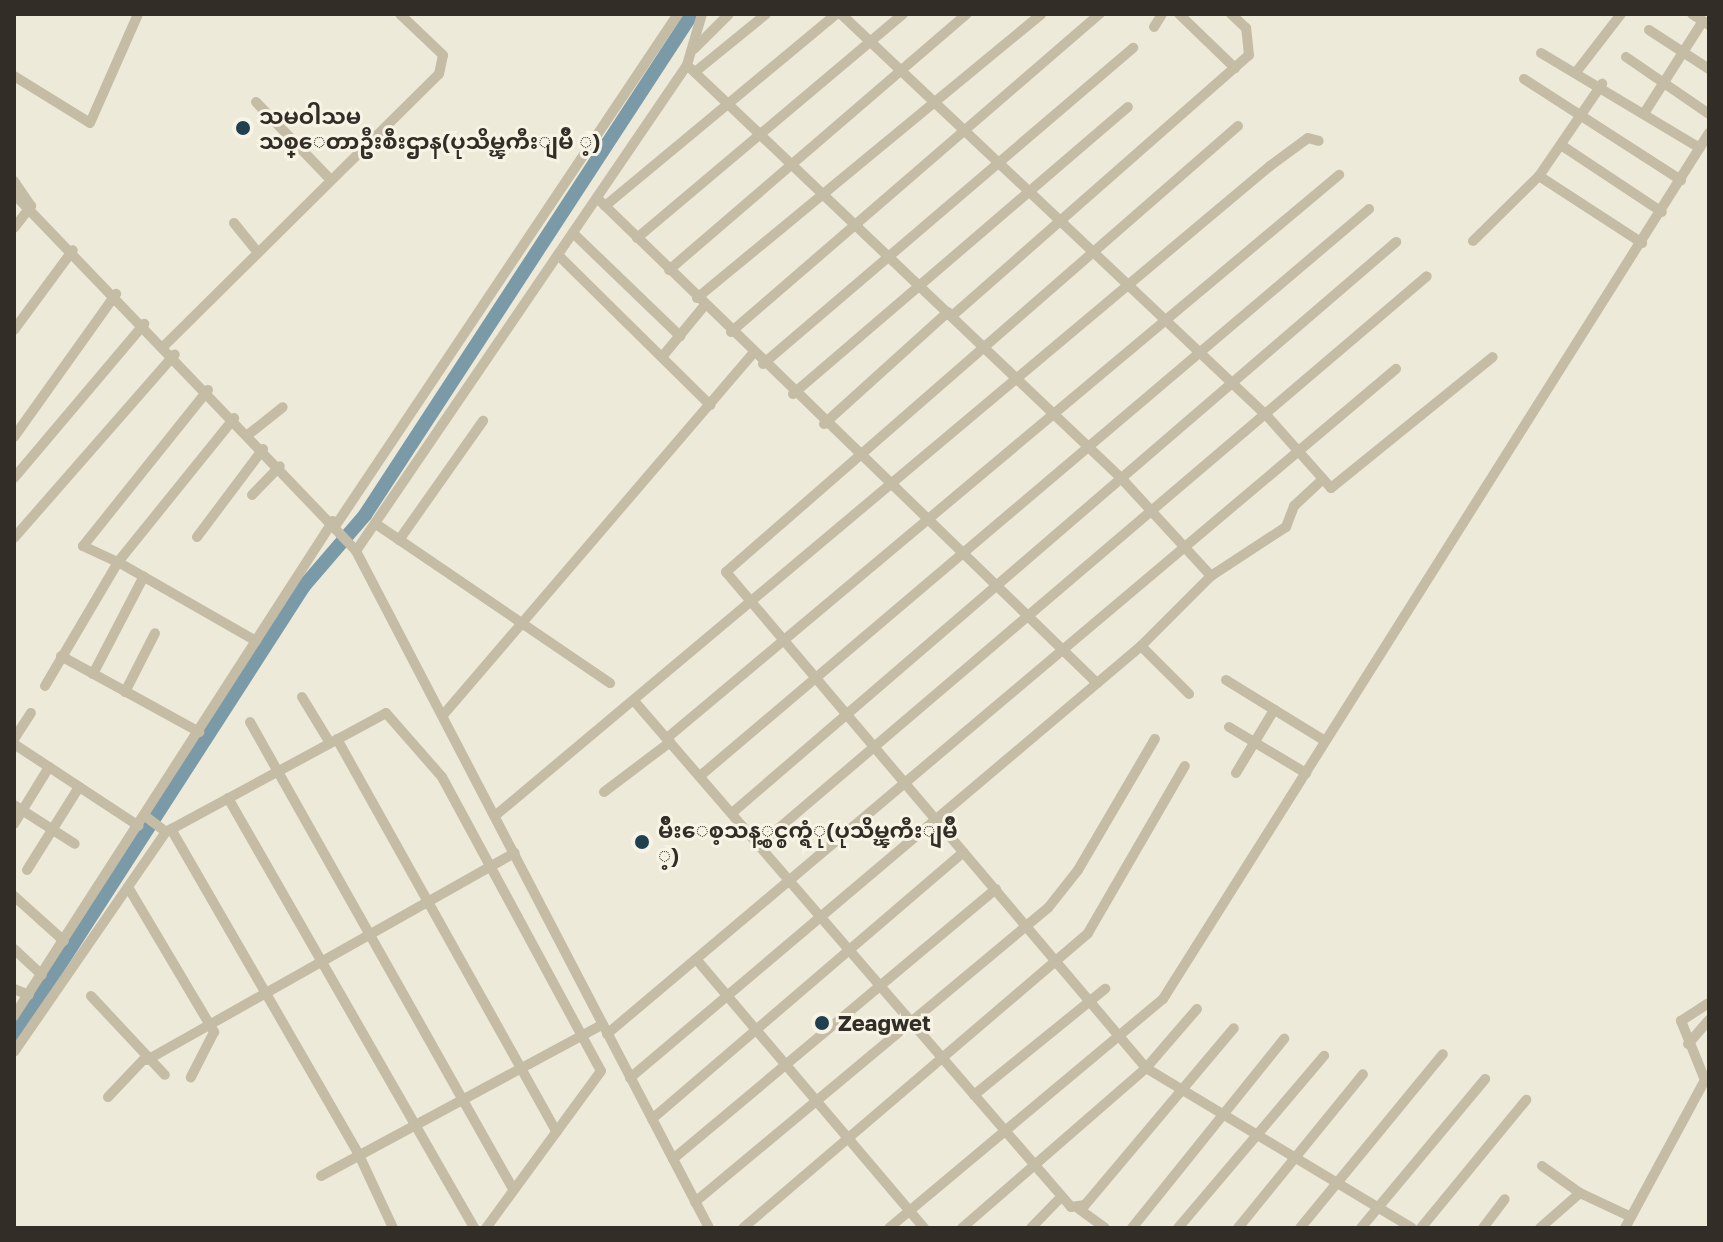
<!DOCTYPE html>
<meta charset="utf-8">
<style>
body{margin:0}
#map{position:relative;width:1723px;height:1242px;overflow:hidden;background:#eeead9;font-family:"Golos Text","Noto Sans Myanmar",sans-serif}
div>[style]{position:absolute}
.river>*{height:14px;margin:-7px;padding:0 7px;transform-origin:7px;border-radius:7px;background:#7b9aa8}
.minor>*{height:10px;margin:-5px;padding:0 5px;transform-origin:5px;border-radius:5px;background:#c5bca6}
.dots>*{width:22px;height:22px;translate:-50% -50%;box-sizing:border-box;border:4px solid #f7f3e5;border-radius:50%}
span{translate:-50% -50%;white-space:nowrap;text-align:center;line-height:1.15;-webkit-text-stroke:6px #f7f3e5;paint-order:stroke}
.poi-label{font-size:22px;color:#322d26;font-weight:700}
.left{translate:0 -50%;text-align:left}
.frame{position:absolute;inset:0;border:16px solid #322d26;pointer-events:none}
</style>
<div id="map">
<div class="river">
<i style="left:14px;top:1036px;width:535px;rotate:-57.2deg"></i>
<i style="left:304px;top:586px;width:94px;rotate:-49.3deg"></i>
<i style="left:365px;top:515px;width:598px;rotate:-56.87deg"></i>
</div>
<div class="minor">
<i style="left:841px;top:14px;width:587px;rotate:43.34deg"></i>
<i style="left:1268px;top:417px;width:95px;rotate:48.4deg"></i>
<i style="left:1331px;top:488px;width:208px;rotate:-39deg"></i>
<i style="left:1179px;top:14px;width:78px;rotate:44deg"></i>
<i style="left:1692px;top:14px;width:20px;rotate:33deg"></i>
<i style="left:1154px;top:27px;width:15px;rotate:-58deg"></i>
<i style="left:1649px;top:30px;width:72px;rotate:33deg"></i>
<i style="left:694px;top:49px;width:49px;rotate:-45deg"></i>
<i style="left:1541px;top:53px;width:185px;rotate:30.9deg"></i>
<i style="left:1626px;top:57px;width:101px;rotate:34.5deg"></i>
<i style="left:687px;top:65px;width:599px;rotate:43.58deg"></i>
<i style="left:1121px;top:478px;width:133px;rotate:47.4deg"></i>
<i style="left:1577px;top:71px;width:72px;rotate:-52.3deg"></i>
<i style="left:695px;top:72px;width:92px;rotate:-39.2deg"></i>
<i style="left:14px;top:76px;width:89px;rotate:31.7deg"></i>
<i style="left:90px;top:123px;width:119px;rotate:-66.2deg"></i>
<i style="left:1524px;top:79px;width:187px;rotate:32.8deg"></i>
<i style="left:256px;top:102px;width:105px;rotate:46.2deg"></i>
<i style="left:1645px;top:112px;width:108px;rotate:-57.5deg"></i>
<i style="left:1238px;top:126px;width:679px;rotate:138.94deg"></i>
<i style="left:726px;top:572px;width:650px;rotate:49.74deg"></i>
<i style="left:1146px;top:1068px;width:310px;rotate:31deg"></i>
<i style="left:1561px;top:145px;width:121px;rotate:33.6deg"></i>
<i style="left:1539px;top:176px;width:123px;rotate:33deg"></i>
<i style="left:14px;top:181px;width:30px;rotate:56deg"></i>
<i style="left:14px;top:194px;width:494px;rotate:46.2deg"></i>
<i style="left:356px;top:551px;width:764px;rotate:62.46deg"></i>
<i style="left:597px;top:198px;width:697px;rotate:44.13deg"></i>
<i style="left:605px;top:206px;width:300px;rotate:-39.7deg"></i>
<i style="left:234px;top:223px;width:38px;rotate:51deg"></i>
<i style="left:14px;top:228px;width:28px;rotate:-52deg"></i>
<i style="left:573px;top:233px;width:149px;rotate:43.9deg"></i>
<i style="left:637px;top:238px;width:348px;rotate:-40.1deg"></i>
<i style="left:1473px;top:241px;width:93px;rotate:-44.6deg"></i>
<i style="left:1539px;top:176px;width:112px;rotate:-55.6deg"></i>
<i style="left:558px;top:255px;width:214px;rotate:44.6deg"></i>
<i style="left:669px;top:270px;width:393px;rotate:-40.7deg"></i>
<i style="left:697px;top:298px;width:446px;rotate:-39.5deg"></i>
<i style="left:952px;top:316px;width:395px;rotate:-41.3deg"></i>
<i style="left:1249px;top:55px;width:27px;rotate:-96deg"></i>
<i style="left:1246px;top:28px;width:21px;rotate:-137deg"></i>
<i style="left:14px;top:330px;width:99px;rotate:-53.6deg"></i>
<i style="left:731px;top:332px;width:487px;rotate:-40.8deg"></i>
<i style="left:165px;top:345px;width:385px;rotate:-44.7deg"></i>
<i style="left:439px;top:74px;width:19px;rotate:-78deg"></i>
<i style="left:443px;top:55px;width:59px;rotate:-136.4deg"></i>
<i style="left:662px;top:357px;width:66px;rotate:-50.5deg"></i>
<i style="left:763px;top:364px;width:487px;rotate:-40.5deg"></i>
<i style="left:208px;top:390px;width:200px;rotate:128.7deg"></i>
<i style="left:83px;top:546px;width:38px;rotate:25deg"></i>
<i style="left:118px;top:562px;width:185px;rotate:-51.1deg"></i>
<i style="left:793px;top:394px;width:441px;rotate:-40.6deg"></i>
<i style="left:824px;top:424px;width:167px;rotate:-42.1deg"></i>
<i style="left:249px;top:434px;width:43px;rotate:-38.5deg"></i>
<i style="left:14px;top:437px;width:176px;rotate:-54.5deg"></i>
<i style="left:14px;top:478px;width:202px;rotate:-49.8deg"></i>
<i style="left:252px;top:495px;width:40px;rotate:-46deg"></i>
<i style="left:376px;top:524px;width:283px;rotate:34.2deg"></i>
<i style="left:336px;top:525px;width:615px;rotate:-56.21deg"></i>
<i style="left:197px;top:537px;width:110px;rotate:-53.1deg"></i>
<i style="left:14px;top:538px;width:244px;rotate:-48.8deg"></i>
<i style="left:399px;top:540px;width:146px;rotate:-54.8deg"></i>
<i style="left:356px;top:551px;width:588px;rotate:-55.74deg"></i>
<i style="left:687px;top:65px;width:53px;rotate:-73.6deg"></i>
<i style="left:1141px;top:646px;width:68px;rotate:45deg"></i>
<i style="left:61px;top:656px;width:158px;rotate:28.8deg"></i>
<i style="left:93px;top:674px;width:110px;rotate:-62.5deg"></i>
<i style="left:1226px;top:680px;width:116px;rotate:31.6deg"></i>
<i style="left:45px;top:686px;width:144px;rotate:-59.5deg"></i>
<i style="left:118px;top:562px;width:159px;rotate:29.8deg"></i>
<i style="left:125px;top:692px;width:66px;rotate:-63deg"></i>
<i style="left:302px;top:697px;width:54px;rotate:58.7deg"></i>
<i style="left:635px;top:702px;width:667px;rotate:49.19deg"></i>
<i style="left:1071px;top:1207px;width:14px;rotate:-8deg"></i>
<i style="left:1085px;top:1205px;width:231px;rotate:-49.9deg"></i>
<i style="left:444px;top:714px;width:474px;rotate:-49.4deg"></i>
<i style="left:250px;top:722px;width:536px;rotate:60.61deg"></i>
<i style="left:1229px;top:727px;width:90px;rotate:30.9deg"></i>
<i style="left:667px;top:738px;width:877px;rotate:-39.96deg"></i>
<i style="left:14px;top:739px;width:31px;rotate:-57deg"></i>
<i style="left:337px;top:739px;width:450px;rotate:60.8deg"></i>
<i style="left:14px;top:744px;width:149px;rotate:33.3deg"></i>
<i style="left:1236px;top:773px;width:74px;rotate:-58.9deg"></i>
<i style="left:700px;top:776px;width:877px;rotate:-40.28deg"></i>
<i style="left:604px;top:792px;width:83px;rotate:-37.1deg"></i>
<i style="left:228px;top:798px;width:495px;rotate:60.2deg"></i>
<i style="left:14px;top:805px;width:72px;rotate:32.6deg"></i>
<i style="left:732px;top:813px;width:876px;rotate:-40.69deg"></i>
<i style="left:496px;top:815px;width:1010px;rotate:-39.98deg"></i>
<i style="left:1270px;top:166px;width:47px;rotate:-36.4deg"></i>
<i style="left:1308px;top:138px;width:11px;rotate:15deg"></i>
<i style="left:145px;top:816px;width:26px;rotate:37deg"></i>
<i style="left:14px;top:824px;width:67px;rotate:-58.4deg"></i>
<i style="left:171px;top:829px;width:376px;rotate:60deg"></i>
<i style="left:359px;top:1155px;width:81px;rotate:65deg"></i>
<i style="left:759px;top:845px;width:877px;rotate:-40.42deg"></i>
<i style="left:27px;top:870px;width:98px;rotate:-57.9deg"></i>
<i style="left:128px;top:887px;width:169px;rotate:59.3deg"></i>
<i style="left:214px;top:1032px;width:51px;rotate:117.1deg"></i>
<i style="left:14px;top:896px;width:67px;rotate:42deg"></i>
<i style="left:14px;top:949px;width:38px;rotate:43deg"></i>
<i style="left:696px;top:959px;width:353px;rotate:49.7deg"></i>
<i style="left:14px;top:989px;width:16px;rotate:22deg"></i>
<i style="left:91px;top:996px;width:108px;rotate:46.9deg"></i>
<i style="left:14px;top:1016px;width:589px;rotate:-57.2deg"></i>
<i style="left:607px;top:1034px;width:1032px;rotate:-40.13deg"></i>
<i style="left:1688px;top:1044px;width:32px;rotate:-49deg"></i>
<i style="left:14px;top:1052px;width:267px;rotate:-55.4deg"></i>
<i style="left:166px;top:832px;width:250px;rotate:-28.4deg"></i>
<i style="left:386px;top:713px;width:85px;rotate:48.8deg"></i>
<i style="left:442px;top:777px;width:334px;rotate:61.6deg"></i>
<i style="left:601px;top:1071px;width:195px;rotate:126.2deg"></i>
<i style="left:147px;top:1060px;width:422px;rotate:-29.4deg"></i>
<i style="left:630px;top:1078px;width:669px;rotate:-40.21deg"></i>
<i style="left:1141px;top:646px;width:99px;rotate:-45deg"></i>
<i style="left:1211px;top:576px;width:90px;rotate:-33.2deg"></i>
<i style="left:1286px;top:527px;width:22px;rotate:-69deg"></i>
<i style="left:1294px;top:506px;width:38px;rotate:-43deg"></i>
<i style="left:974px;top:1095px;width:169px;rotate:-39deg"></i>
<i style="left:108px;top:1097px;width:54px;rotate:-46.5deg"></i>
<i style="left:652px;top:1119px;width:410px;rotate:-40.6deg"></i>
<i style="left:673px;top:1159px;width:421px;rotate:-39.9deg"></i>
<i style="left:1542px;top:1166px;width:47px;rotate:35.4deg"></i>
<i style="left:321px;top:1176px;width:320px;rotate:-28.3deg"></i>
<i style="left:695px;top:1202px;width:459px;rotate:-39.8deg"></i>
<i style="left:1048px;top:908px;width:48px;rotate:-51.7deg"></i>
<i style="left:1078px;top:870px;width:152px;rotate:-59.6deg"></i>
<i style="left:1079px;top:1209px;width:32px;rotate:36deg"></i>
<i style="left:743px;top:1228px;width:454px;rotate:-40.5deg"></i>
<i style="left:1088px;top:933px;width:193px;rotate:-59.9deg"></i>
<i style="left:889px;top:1228px;width:357px;rotate:-39.9deg"></i>
<i style="left:1163px;top:999px;width:1024px;rotate:-57.77deg"></i>
<i style="left:962px;top:1228px;width:244px;rotate:-41deg"></i>
<i style="left:1146px;top:1068px;width:78px;rotate:-49.2deg"></i>
<i style="left:1031px;top:1228px;width:43px;rotate:-45.9deg"></i>
<i style="left:1132px;top:1228px;width:243px;rotate:-51.2deg"></i>
<i style="left:1178px;top:1228px;width:226px;rotate:-49.7deg"></i>
<i style="left:1238px;top:1228px;width:198px;rotate:-50.9deg"></i>
<i style="left:1300px;top:1228px;width:225px;rotate:-50.6deg"></i>
<i style="left:1361px;top:1228px;width:194px;rotate:-50.2deg"></i>
<i style="left:1421px;top:1228px;width:166px;rotate:-50.6deg"></i>
<i style="left:1483px;top:1228px;width:36px;rotate:-53deg"></i>
<i style="left:1540px;top:1228px;width:53px;rotate:-41.2deg"></i>
<i style="left:1580px;top:1193px;width:56px;rotate:25.2deg"></i>
<i style="left:1625px;top:1228px;width:168px;rotate:-61.6deg"></i>
<i style="left:1705px;top:1080px;width:64px;rotate:-112.1deg"></i>
<i style="left:1681px;top:1021px;width:33px;rotate:-33deg"></i>
</div>
<div class="dots">
<i style="left:243px;top:128px;background:#20404f"></i>
<i style="left:642px;top:842px;background:#20404f"></i>
<i style="left:822px;top:1023px;background:#20404f"></i>
</div>
<div class="poi-label">
<span class="left" style="left:259px;top:128px">သမဝါသမ<br>သစ္ေတာဦးစီးဌာန(ပုသိမ္ၾကီးျမိဳ ့)</span>
<span class="left" style="left:658px;top:842px">မ်ိဳးေစ့သန့္စင္စက္ရံု(ပုသိမ္ၾကီးျမိဳ<br>့)</span>
<span class="left" style="left:838px;top:1023px">Zeagwet</span>
</div>
<div class="frame"></div>
</div>
